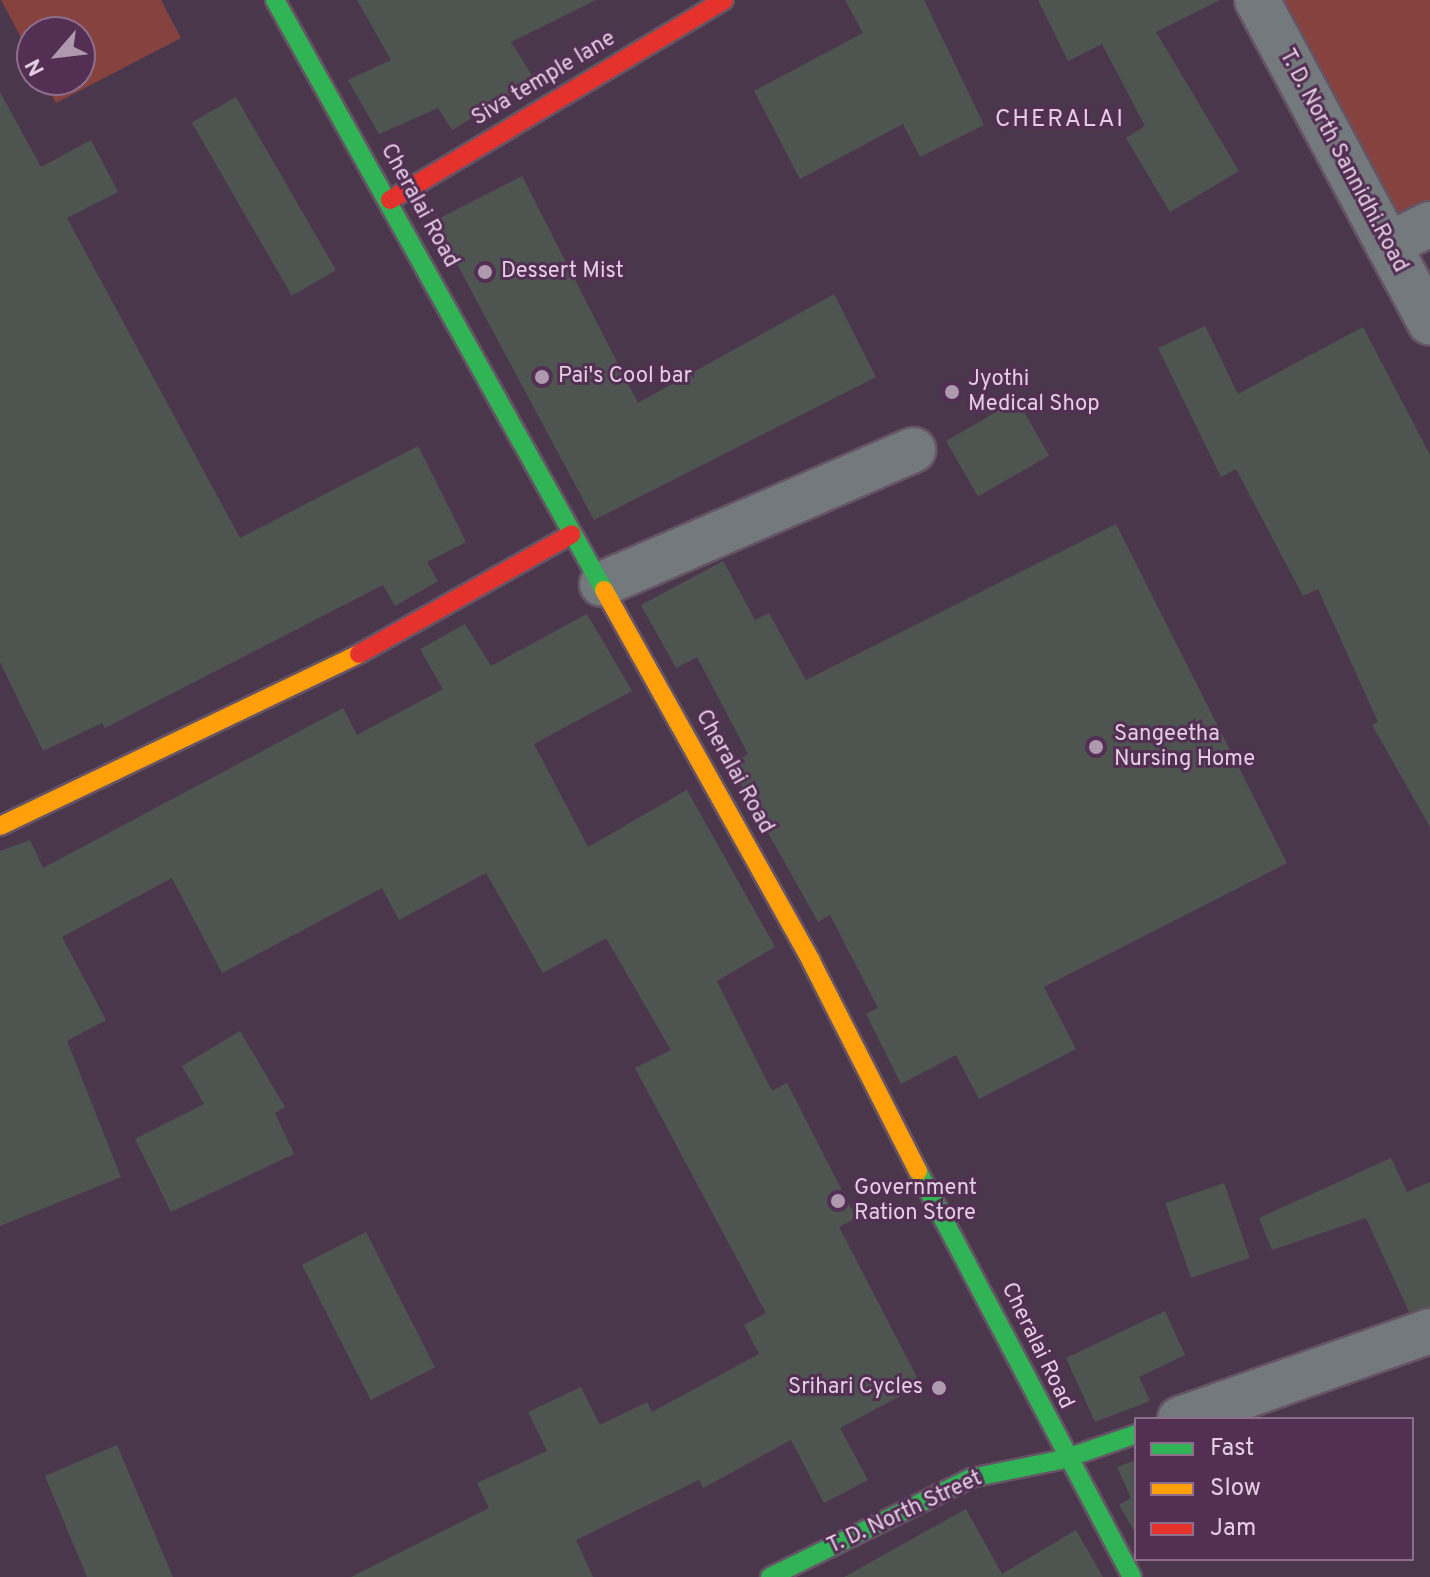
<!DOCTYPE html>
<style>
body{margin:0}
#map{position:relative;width:1430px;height:1577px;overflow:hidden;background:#4b374b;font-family:Overpass,sans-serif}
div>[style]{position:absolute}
.green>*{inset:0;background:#86423f}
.building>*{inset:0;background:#4e5551;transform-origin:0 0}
.roads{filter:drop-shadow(2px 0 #655465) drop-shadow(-2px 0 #655465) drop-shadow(0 2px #655465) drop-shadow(0 -2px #655465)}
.street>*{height:44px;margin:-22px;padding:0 22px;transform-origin:22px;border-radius:22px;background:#74797d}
.fast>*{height:18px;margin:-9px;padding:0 9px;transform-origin:9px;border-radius:9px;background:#30b455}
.slow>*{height:18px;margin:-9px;padding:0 9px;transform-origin:9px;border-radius:9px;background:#ff9f0a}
.jam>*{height:18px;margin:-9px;padding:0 9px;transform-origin:9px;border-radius:9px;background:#e5322d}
.dots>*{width:22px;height:22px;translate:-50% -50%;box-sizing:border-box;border:4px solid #532f53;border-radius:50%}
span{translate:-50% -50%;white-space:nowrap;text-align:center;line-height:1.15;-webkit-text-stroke:6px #532f53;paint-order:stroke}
.street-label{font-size:22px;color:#e4cee3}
.poi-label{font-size:22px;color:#e4cee3}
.left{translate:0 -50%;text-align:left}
.right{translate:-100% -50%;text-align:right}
.neighbourhood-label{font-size:24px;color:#e4cee3;letter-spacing:2px}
.legend{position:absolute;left:1134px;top:1417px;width:280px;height:144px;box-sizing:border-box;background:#532f53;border:2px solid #8d6f8d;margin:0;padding:10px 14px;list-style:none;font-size:24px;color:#e4cee3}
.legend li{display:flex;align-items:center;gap:16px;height:40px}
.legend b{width:40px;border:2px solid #8d6f8d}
.north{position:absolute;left:16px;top:16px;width:80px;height:80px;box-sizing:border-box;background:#532f53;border:2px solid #8d6f8d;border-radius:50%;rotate:242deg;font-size:22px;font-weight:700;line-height:32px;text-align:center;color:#e4cee3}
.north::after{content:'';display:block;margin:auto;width:28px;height:36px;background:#ae99ae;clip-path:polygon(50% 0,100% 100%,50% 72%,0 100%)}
</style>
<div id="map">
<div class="green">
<i style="clip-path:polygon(1px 0,161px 0,181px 38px,56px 103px,44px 80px,80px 80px,80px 32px,32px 32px,32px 58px)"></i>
<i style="clip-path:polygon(1283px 0,1430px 0,1430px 210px,1400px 225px)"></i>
</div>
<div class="building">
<i style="clip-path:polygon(357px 0,596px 0,511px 42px,535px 80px,452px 130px,438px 108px,379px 134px,348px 80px,391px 60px)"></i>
<i style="clip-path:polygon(845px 0,924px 0,984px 125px,920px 157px,903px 124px,800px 179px,754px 91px,863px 33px)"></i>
<i style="clip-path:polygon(1038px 0,1220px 0,1156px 32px,1239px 171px,1170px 212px,1126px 138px,1145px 126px,1102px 44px,1068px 61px)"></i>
<i style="clip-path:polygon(0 92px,41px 167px,91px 140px,118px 192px,67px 218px,240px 538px,418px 446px,466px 542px,427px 562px,438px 581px,395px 606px,383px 585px,105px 728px,102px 723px,43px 751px,0 662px)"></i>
<i style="left:236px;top:97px;width:200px;height:51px;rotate:60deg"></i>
<i style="clip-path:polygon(522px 176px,638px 403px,834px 294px,876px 377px,594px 520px,434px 221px)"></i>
<i style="clip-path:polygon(1205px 326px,1238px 394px,1363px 327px,1430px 455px,1430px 827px,1372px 725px,1378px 722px,1318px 589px,1303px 596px,1236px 469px,1221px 477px,1158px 348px)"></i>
<i style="left:1017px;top:400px;width:64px;height:82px;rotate:60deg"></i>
<i style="clip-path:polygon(1116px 524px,1287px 863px,1044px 987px,1076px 1049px,979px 1099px,956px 1055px,901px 1084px,866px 1014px,878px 1008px,830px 915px,818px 922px,730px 765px,748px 754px,697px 657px,676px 668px,641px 605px,723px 561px,755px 620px,769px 613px,806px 680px)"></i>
<i style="clip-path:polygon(587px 614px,632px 691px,534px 744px,588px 847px,687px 790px,775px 947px,717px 981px,772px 1091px,787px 1083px,856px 1218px,839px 1227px,921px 1385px,840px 1428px,868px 1480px,824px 1503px,791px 1440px,703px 1488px,699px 1480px,576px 1540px,593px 1577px,351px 1577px,489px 1508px,477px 1483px,547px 1451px,528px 1412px,581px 1387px,600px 1425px,647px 1402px,652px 1412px,759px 1354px,744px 1325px,766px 1313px,635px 1068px,671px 1050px,606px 938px,543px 973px,486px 873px,399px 920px,382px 888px,222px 973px,172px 878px,62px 937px,106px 1020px,67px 1041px,121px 1177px,0 1226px,0 851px,30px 840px,43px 868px,343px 708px,357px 735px,443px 689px,420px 649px,465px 624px,491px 666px)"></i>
<i style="clip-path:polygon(240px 1031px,285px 1107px,275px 1113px,294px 1154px,171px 1212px,135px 1139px,204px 1104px,182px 1066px)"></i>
<i style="clip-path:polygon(1391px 1158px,1407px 1192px,1430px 1182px,1430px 1307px,1409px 1312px,1366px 1218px,1272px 1250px,1259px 1218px)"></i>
<i style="left:1224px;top:1183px;width:79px;height:62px;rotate:71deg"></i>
<i style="left:366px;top:1232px;width:152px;height:72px;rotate:63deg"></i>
<i style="clip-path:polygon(1165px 1311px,1185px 1355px,1139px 1377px,1150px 1401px,1095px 1422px,1066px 1358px)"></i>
<i style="clip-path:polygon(117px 1445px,173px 1577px,87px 1577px,45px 1476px)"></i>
<i style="clip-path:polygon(1136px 1460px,1136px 1534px,1119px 1505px,1131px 1498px,1117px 1467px)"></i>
<i style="clip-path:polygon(966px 1509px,1002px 1574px,1076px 1530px,1103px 1577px,844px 1577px)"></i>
</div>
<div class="roads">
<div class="street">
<i style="left:1257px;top:0;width:366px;rotate:61.8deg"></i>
<i style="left:1388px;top:245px;width:47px;rotate:-26.6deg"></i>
<i style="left:602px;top:584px;width:339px;rotate:-23.3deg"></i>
<i style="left:1180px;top:1419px;width:265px;rotate:-19.4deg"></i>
</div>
<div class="fast">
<i style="left:275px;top:0;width:676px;rotate:60.85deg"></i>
<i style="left:918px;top:1171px;width:459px;rotate:62.2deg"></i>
<i style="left:770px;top:1577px;width:224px;rotate:-26.2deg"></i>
<i style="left:971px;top:1478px;width:95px;rotate:-11.5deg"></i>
<i style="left:1064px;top:1459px;width:76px;rotate:-19.1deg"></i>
</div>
<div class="slow">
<i style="left:604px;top:590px;width:425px;rotate:60.8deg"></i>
<i style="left:811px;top:961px;width:236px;rotate:63deg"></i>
<i style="left:0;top:826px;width:398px;rotate:-25.6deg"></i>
</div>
<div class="jam">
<i style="left:390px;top:200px;width:389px;rotate:-30.9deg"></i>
<i style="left:359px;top:654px;width:244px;rotate:-29.4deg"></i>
</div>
</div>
<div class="dots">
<i style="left:485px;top:272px;background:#ae99ae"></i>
<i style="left:542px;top:377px;background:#ae99ae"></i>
<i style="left:952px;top:392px;background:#ae99ae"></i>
<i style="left:1096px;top:747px;background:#ae99ae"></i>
<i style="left:838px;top:1201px;background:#ae99ae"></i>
<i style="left:939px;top:1388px;background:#ae99ae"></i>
</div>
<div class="street-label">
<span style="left:544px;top:79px;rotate:-31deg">Siva temple lane</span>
<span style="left:1343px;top:161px;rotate:62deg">T. D. North Sannidhi.Road</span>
<span style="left:419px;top:206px;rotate:61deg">Cheralai Road</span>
<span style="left:734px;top:772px;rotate:61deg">Cheralai Road</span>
<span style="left:1037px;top:1346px;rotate:64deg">Cheralai Road</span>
<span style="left:905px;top:1513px;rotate:-25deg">T. D. North Street</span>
</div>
<div class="poi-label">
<span class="left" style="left:501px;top:272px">Dessert Mist</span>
<span class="left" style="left:558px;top:377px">Pai's Cool bar</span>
<span class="left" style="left:968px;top:392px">Jyothi<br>Medical Shop</span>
<span class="left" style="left:1114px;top:747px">Sangeetha<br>Nursing Home</span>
<span class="left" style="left:854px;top:1201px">Government<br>Ration Store</span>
<span class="right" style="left:923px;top:1388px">Srihari Cycles</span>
</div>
<div class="neighbourhood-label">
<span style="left:1060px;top:121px">CHERALAI</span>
</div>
<ul class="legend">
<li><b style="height:10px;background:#30b455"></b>Fast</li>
<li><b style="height:10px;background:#ff9f0a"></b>Slow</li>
<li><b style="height:10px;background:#e5322d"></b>Jam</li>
</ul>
<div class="north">N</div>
</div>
